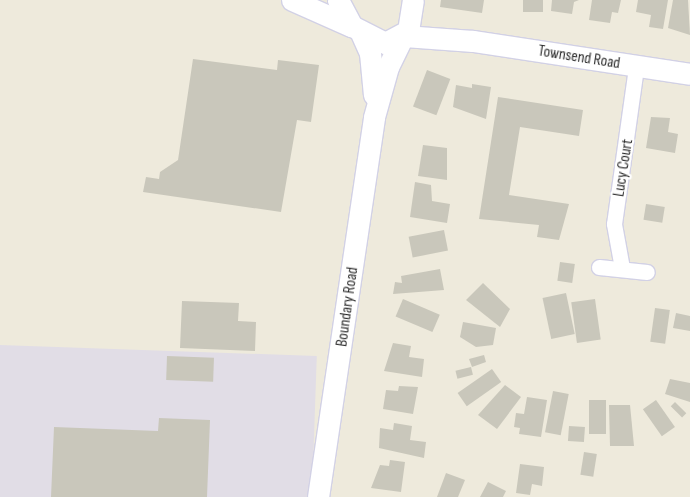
<!DOCTYPE html>
<style>
body{margin:0}
#map{position:relative;width:690px;height:497px;overflow:hidden;background:#eeeadc;font-family:"Sofia Sans Condensed",sans-serif}
div>[style]{position:absolute}
.industrial>*{inset:0;background:#e1dde6;transform-origin:0 0}
.building>*{inset:0;background:#c9c7bb;transform-origin:0 0}
.roads{filter:drop-shadow(1px 0 #d2d1e5) drop-shadow(-1px 0 #d2d1e5) drop-shadow(0 1px #d2d1e5) drop-shadow(0 -1px #d2d1e5)}
.street>*{height:15px;margin:-7.5px;padding:0 7.5px;transform-origin:7.5px;border-radius:7.5px;background:#fff}
.secondary>*{height:21px;margin:-10.5px;padding:0 10.5px;transform-origin:10.5px;border-radius:10.5px;background:#fff}
span{translate:-50% -50%;white-space:nowrap;text-align:center;line-height:1.15;-webkit-text-stroke:4.5px #fff;paint-order:stroke}
.street-label{font-size:16px;color:#2b2b2b}
</style>
<div id="map">
<div class="industrial">
<i style="left:0;top:345px;width:317px;height:152px;rotate:2deg"></i>
</div>
<div class="building">
<i style="clip-path:polygon(441px 0,484px 0,482px 13px,440px 7px)"></i>
<i style="left:523px;top:0;width:20px;height:12px"></i>
<i style="clip-path:polygon(552px 0,579px 0,574px 2px,572px 14px,551px 11px)"></i>
<i style="clip-path:polygon(592px 0,621px 0,618px 13px,612px 12px,610px 23px,589px 20px)"></i>
<i style="clip-path:polygon(638px 0,668px 0,663px 29px,649px 27px,651px 15px,636px 12px)"></i>
<i style="clip-path:polygon(673px 0,688px 0,690px 35px,668px 28px)"></i>
<i style="clip-path:polygon(193px 59px,277px 70px,278px 60px,319px 65px,311px 122px,297px 120px,281px 212px,143px 192px,146px 177px,159px 179px,160px 172px,178px 160px)"></i>
<i style="left:427px;top:70px;width:25px;height:39px;rotate:21deg"></i>
<i style="clip-path:polygon(472px 84px,491px 87px,486px 119px,453px 107px,456px 85px,472px 88px)"></i>
<i style="clip-path:polygon(498px 97px,583px 110px,579px 136px,520px 127px,509px 195px,569px 204px,559px 240px,537px 237px,539px 225px,479px 219px)"></i>
<i style="clip-path:polygon(651px 117px,670px 118px,668px 132px,678px 134px,675px 153px,646px 148px)"></i>
<i style="clip-path:polygon(423px 145px,447px 148px,447px 180px,418px 176px)"></i>
<i style="clip-path:polygon(415px 182px,431px 185px,432px 201px,450px 204px,447px 223px,410px 217px)"></i>
<i style="left:646px;top:204px;width:19px;height:16px;rotate:9deg"></i>
<i style="left:444px;top:230px;width:21px;height:36px;rotate:79deg"></i>
<i style="left:560px;top:262px;width:15px;height:19px;rotate:8deg"></i>
<i style="clip-path:polygon(440px 269px,444px 290px,393px 294px,395px 282px,402px 283px,401px 276px)"></i>
<i style="clip-path:polygon(483px 283px,510px 309px,500px 327px,466px 300px)"></i>
<i style="left:566px;top:293px;width:42px;height:24px;rotate:78deg"></i>
<i style="left:403px;top:299px;width:40px;height:19px;rotate:23deg"></i>
<i style="left:595px;top:299px;width:41px;height:24px;rotate:82deg"></i>
<i style="clip-path:polygon(182px 301px,239px 303px,238px 321px,256px 322px,255px 351px,180px 348px)"></i>
<i style="left:655px;top:308px;width:15px;height:34px;rotate:8deg"></i>
<i style="clip-path:polygon(676px 313px,690px 316px,690px 331px,673px 328px)"></i>
<i style="clip-path:polygon(463px 322px,496px 328px,493px 345px,476px 347px,460px 337px)"></i>
<i style="clip-path:polygon(393px 343px,411px 346px,409px 357px,424px 359px,422px 377px,384px 371px)"></i>
<i style="clip-path:polygon(484px 355px,486px 362px,472px 367px,469px 359px)"></i>
<i style="left:167px;top:356px;width:47px;height:24px;rotate:2deg"></i>
<i style="left:471px;top:367px;width:8px;height:16px;rotate:76deg"></i>
<i style="left:492px;top:369px;width:16px;height:42px;rotate:55deg"></i>
<i style="clip-path:polygon(670px 379px,690px 383px,690px 402px,665px 394px)"></i>
<i style="clip-path:polygon(505px 385px,521px 397px,497px 429px,478px 415px)"></i>
<i style="clip-path:polygon(399px 386px,418px 387px,413px 414px,383px 409px,386px 390px,398px 391px)"></i>
<i style="left:553px;top:391px;width:16px;height:42px;rotate:11deg"></i>
<i style="clip-path:polygon(527px 397px,547px 400px,541px 437px,519px 434px,520px 428px,514px 427px,516px 413px,524px 414px)"></i>
<i style="left:589px;top:400px;width:17px;height:34px"></i>
<i style="left:656px;top:400px;width:33px;height:16px;rotate:55deg"></i>
<i style="left:675px;top:402px;width:16px;height:6px;rotate:45deg"></i>
<i style="clip-path:polygon(609px 405px,630px 405px,634px 446px,610px 446px)"></i>
<i style="clip-path:polygon(159px 418px,210px 420px,207px 497px,51px 497px,54px 427px,158px 431px)"></i>
<i style="clip-path:polygon(394px 423px,412px 426px,410px 440px,426px 442px,424px 458px,379px 448px,380px 428px,393px 430px)"></i>
<i style="left:569px;top:426px;width:16px;height:15px;rotate:4deg"></i>
<i style="left:584px;top:452px;width:13px;height:23px;rotate:9deg"></i>
<i style="clip-path:polygon(390px 460px,405px 462px,401px 492px,371px 488px,380px 465px,389px 466px)"></i>
<i style="clip-path:polygon(520px 464px,544px 467px,542px 486px,532px 484px,530px 495px,516px 493px)"></i>
<i style="clip-path:polygon(446px 473px,465px 480px,458px 497px,437px 497px)"></i>
<i style="clip-path:polygon(488px 482px,506px 491px,503px 497px,480px 497px)"></i>
</div>
<div class="roads">
<div class="street">
<i style="left:599px;top:267px;width:48px;rotate:5.9deg"></i>
<i style="left:622px;top:268px;width:45px;rotate:-100.3deg"></i>
<i style="left:614px;top:224px;width:159px;rotate:-82deg"></i>
</div>
<div class="secondary">
<i style="left:292px;top:0;width:64px;rotate:23.8deg"></i>
<i style="left:338px;top:0;width:30px;rotate:62deg"></i>
<i style="left:352px;top:26px;width:37px;rotate:27deg"></i>
<i style="left:385px;top:43px;width:26px;rotate:-28deg"></i>
<i style="left:408px;top:31px;width:31px;rotate:-81deg"></i>
<i style="left:361px;top:33px;width:22px;rotate:66deg"></i>
<i style="left:370px;top:53px;width:42px;rotate:84.6deg"></i>
<i style="left:404px;top:36px;width:69px;rotate:4.1deg"></i>
<i style="left:473px;top:41px;width:219px;rotate:8.6deg"></i>
<i style="left:318px;top:497px;width:384px;rotate:-81.6deg"></i>
<i style="left:374px;top:117px;width:52px;rotate:-74.4deg"></i>
<i style="left:388px;top:67px;width:32px;rotate:-64deg"></i>
</div>
</div>
<div class="street-label">
<span style="left:579px;top:58px;rotate:9deg">Townsend Road</span>
<span style="left:624px;top:168px;rotate:-81deg">Lucy Court</span>
<span style="left:348px;top:307px;rotate:-82deg">Boundary Road</span>
</div>
</div>
